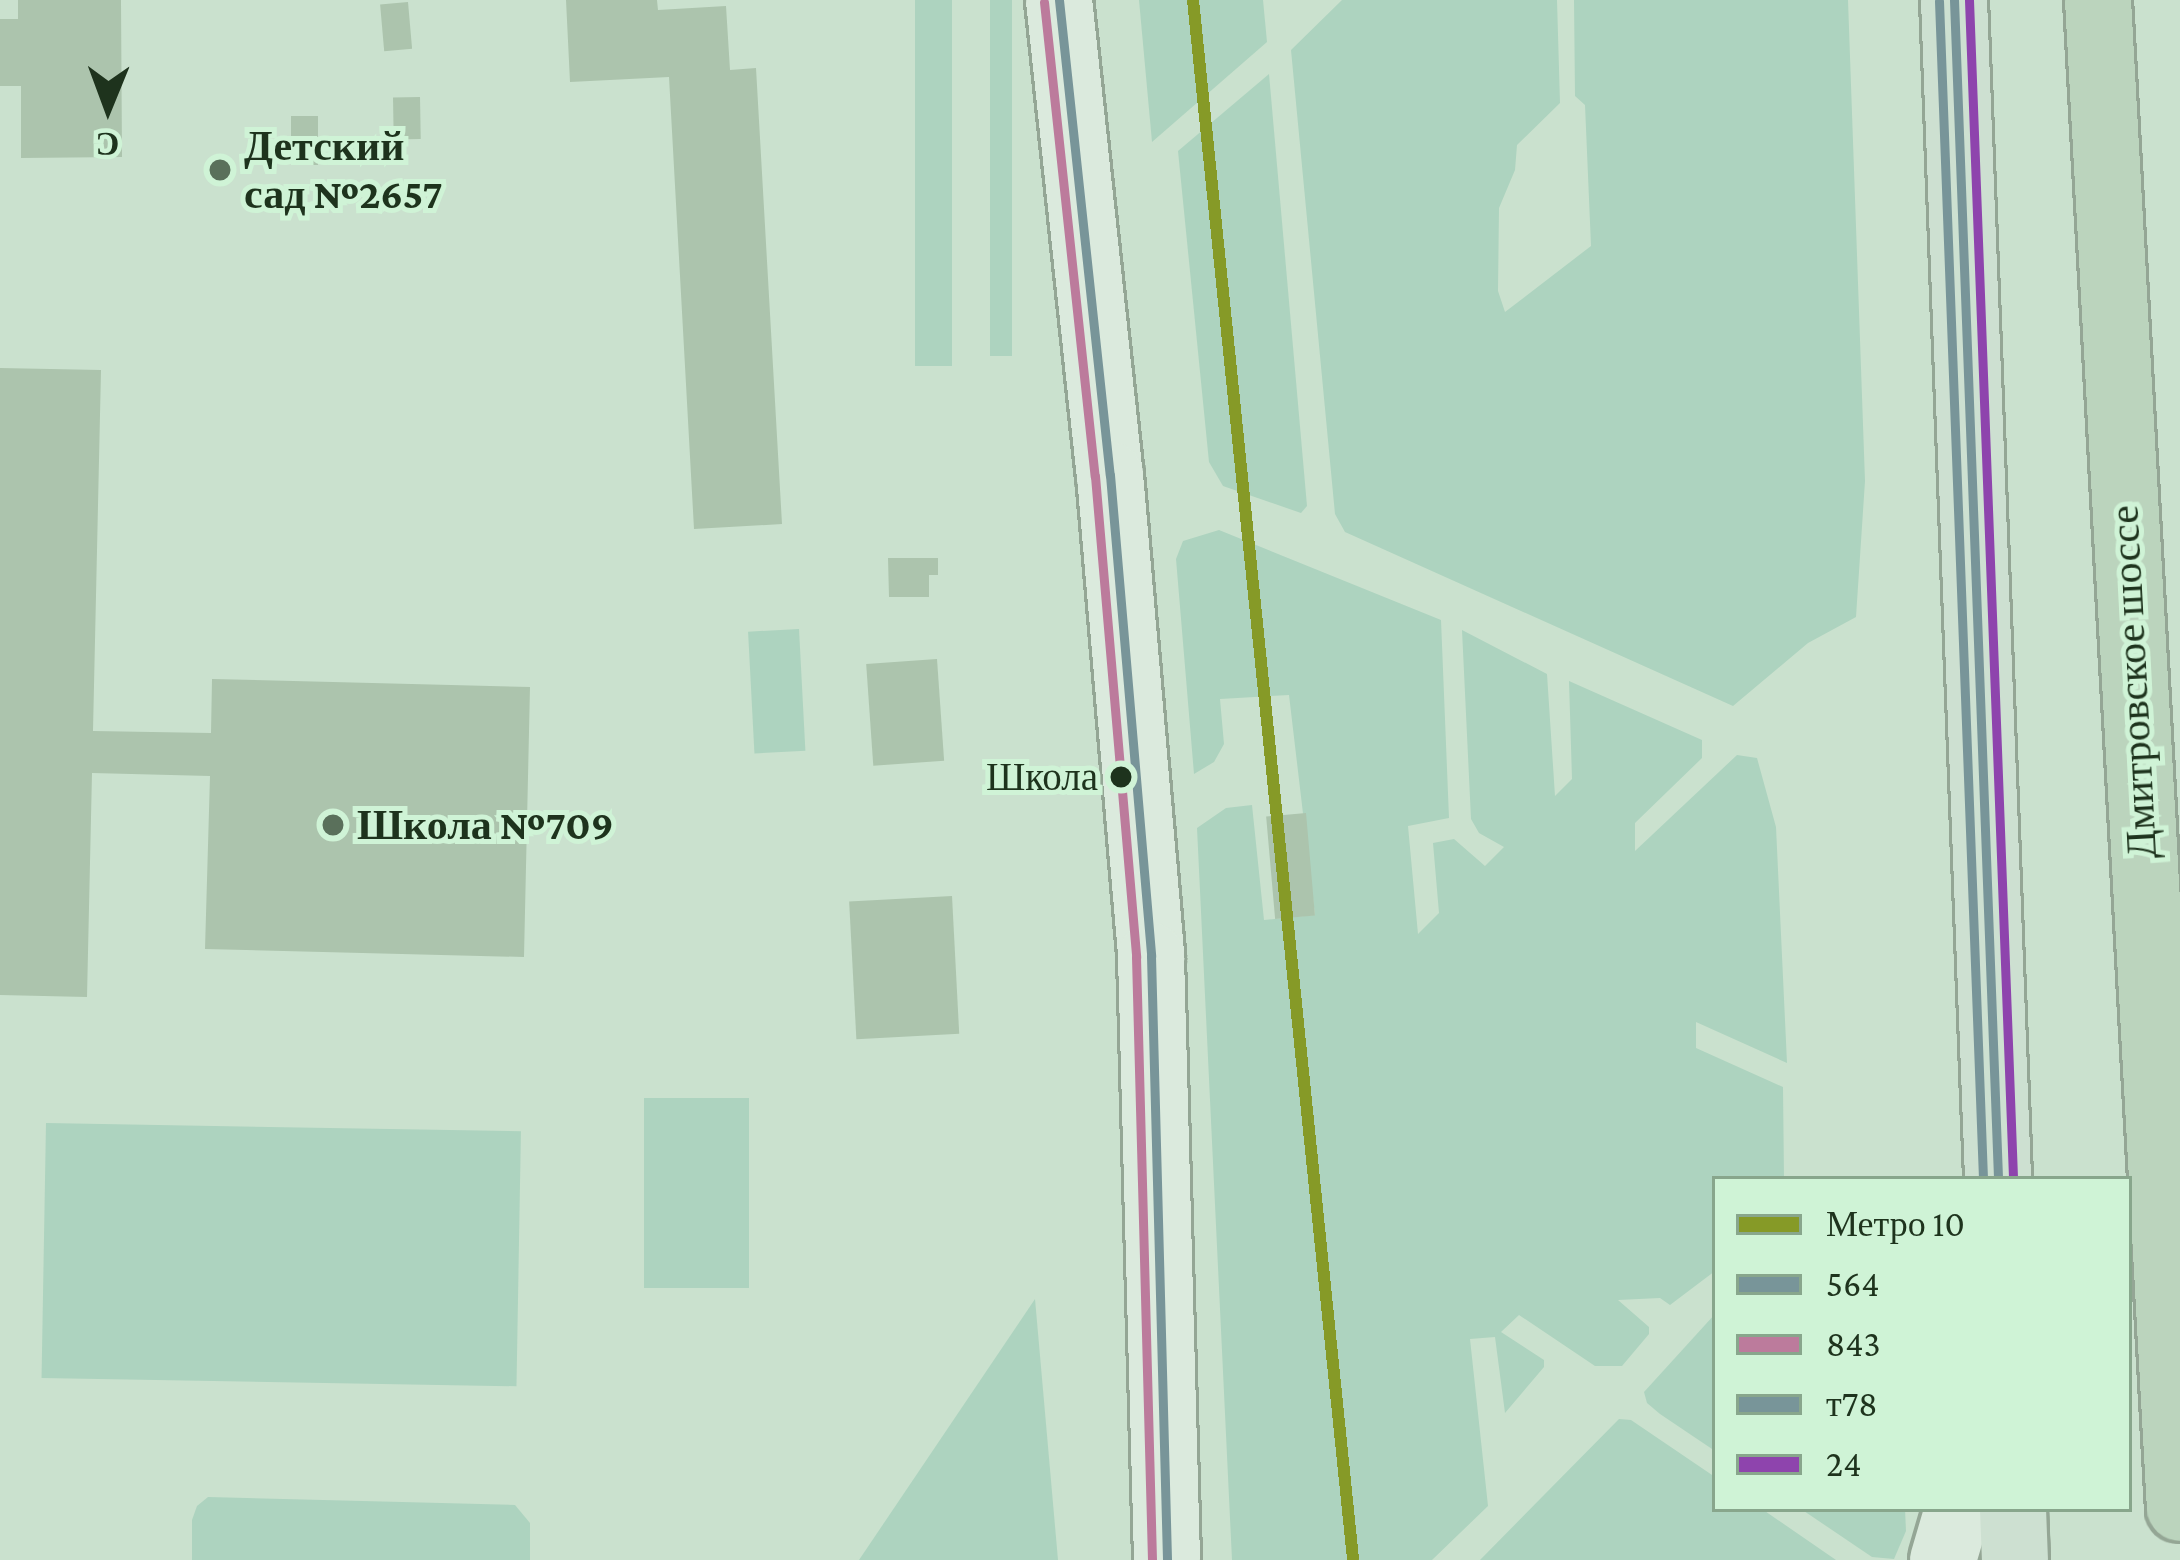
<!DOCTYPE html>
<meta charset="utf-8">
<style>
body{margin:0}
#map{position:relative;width:2180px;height:1560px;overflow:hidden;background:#cae1ce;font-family:"Crimson Pro",serif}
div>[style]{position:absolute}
.green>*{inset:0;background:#add3bf;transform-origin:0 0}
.building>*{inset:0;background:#acc4ad;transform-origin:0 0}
.roads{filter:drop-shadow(3px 0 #94a695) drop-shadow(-3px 0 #94a695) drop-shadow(0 3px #94a695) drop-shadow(0 -3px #94a695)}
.minor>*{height:66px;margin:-33px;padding:0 33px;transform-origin:33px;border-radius:33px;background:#dbeadd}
.major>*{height:66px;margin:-33px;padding:0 33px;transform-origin:33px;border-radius:33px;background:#cde0d1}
.highway>*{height:66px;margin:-33px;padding:0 33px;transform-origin:33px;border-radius:33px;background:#bbd4bd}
.bus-1>*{height:9px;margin:-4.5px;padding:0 4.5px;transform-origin:4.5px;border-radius:4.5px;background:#789599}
.bus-2>*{height:9px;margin:-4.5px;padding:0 4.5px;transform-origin:4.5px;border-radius:4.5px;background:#bc7b9c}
.bus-3>*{height:9px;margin:-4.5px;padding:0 4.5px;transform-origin:4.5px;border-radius:4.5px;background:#789599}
.bus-4>*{height:9px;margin:-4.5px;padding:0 4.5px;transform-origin:4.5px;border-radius:4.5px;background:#8e44ad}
.metro-1>*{height:12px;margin:-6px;padding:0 6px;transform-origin:6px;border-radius:6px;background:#869a27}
.dots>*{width:33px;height:33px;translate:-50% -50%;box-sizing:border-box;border:6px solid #cff3d6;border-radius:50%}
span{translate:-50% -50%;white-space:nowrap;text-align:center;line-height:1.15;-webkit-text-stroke:10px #cff3d6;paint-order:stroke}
.bus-label{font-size:39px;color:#1e331d}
.right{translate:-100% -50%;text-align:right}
.poi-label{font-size:42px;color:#1e331d;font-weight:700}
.left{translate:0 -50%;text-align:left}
.street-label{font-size:42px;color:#1e331d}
.legend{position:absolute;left:1712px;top:1176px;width:420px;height:336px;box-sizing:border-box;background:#cff3d6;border:3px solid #88a68c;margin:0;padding:15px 21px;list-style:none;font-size:36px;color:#1e331d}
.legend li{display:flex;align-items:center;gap:24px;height:60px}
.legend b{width:60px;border:3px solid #88a68c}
.north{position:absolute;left:48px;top:48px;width:120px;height:120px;-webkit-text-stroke:9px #cff3d6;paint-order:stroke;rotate:181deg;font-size:33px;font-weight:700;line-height:48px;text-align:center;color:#1e331d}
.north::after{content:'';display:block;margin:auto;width:42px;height:54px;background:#1e331d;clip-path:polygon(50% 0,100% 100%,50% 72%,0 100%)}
</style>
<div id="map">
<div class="green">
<i style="left:915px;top:0;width:37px;height:366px"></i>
<i style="left:990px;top:0;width:22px;height:356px"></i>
<i style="clip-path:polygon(1139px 0,1263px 0,1267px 42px,1152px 142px)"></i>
<i style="clip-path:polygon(1342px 0,1557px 0,1560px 103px,1517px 145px,1515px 170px,1499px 208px,1498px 291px,1505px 312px,1591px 246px,1585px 105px,1575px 96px,1574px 0,1848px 0,1865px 481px,1856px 617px,1808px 643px,1733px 706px,1345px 532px,1335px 514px,1291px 50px)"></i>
<i style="clip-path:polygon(1269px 74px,1307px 506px,1301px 513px,1223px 486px,1209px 462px,1178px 151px)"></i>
<i style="clip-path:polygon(1219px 530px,1441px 620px,1449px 818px,1408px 826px,1418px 934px,1439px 913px,1433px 843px,1454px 839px,1485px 866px,1504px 847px,1479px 833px,1471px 819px,1462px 630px,1547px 674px,1555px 796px,1572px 779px,1569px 681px,1702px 740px,1702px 758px,1635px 823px,1635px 851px,1737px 755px,1757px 758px,1776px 827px,1787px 1063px,1696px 1022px,1696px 1048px,1783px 1087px,1784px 1179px,1715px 1179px,1715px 1271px,1670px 1305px,1660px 1298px,1618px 1300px,1649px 1327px,1649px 1334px,1622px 1366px,1595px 1366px,1519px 1315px,1501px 1332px,1544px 1360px,1544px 1367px,1505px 1413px,1495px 1337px,1470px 1339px,1488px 1506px,1432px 1560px,1232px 1560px,1197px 828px,1226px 808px,1252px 805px,1264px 920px,1315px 915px,1289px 695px,1220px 699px,1224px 744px,1214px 762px,1194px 774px,1176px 559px,1183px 541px)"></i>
<i style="left:799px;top:629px;width:122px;height:51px;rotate:87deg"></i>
<i style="left:644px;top:1098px;width:105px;height:190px"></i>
<i style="left:46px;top:1123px;width:475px;height:255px;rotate:1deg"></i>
<i style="clip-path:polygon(1035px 1299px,1058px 1560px,859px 1560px)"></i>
<i style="clip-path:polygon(1715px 1314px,1715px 1451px,1660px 1414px,1647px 1403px,1644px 1392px)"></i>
<i style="clip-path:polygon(1619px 1419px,1631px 1420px,1715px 1477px,1715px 1509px,1762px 1509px,1836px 1560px,1480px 1560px)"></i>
<i style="clip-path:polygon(208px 1497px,515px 1505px,530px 1523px,530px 1560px,192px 1560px,192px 1520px,197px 1506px)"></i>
<i style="clip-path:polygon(1801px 1509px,1905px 1509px,1906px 1531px,1894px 1559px,1872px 1557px)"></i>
</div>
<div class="building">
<i style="clip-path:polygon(18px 0,121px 0,122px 157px,21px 158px,21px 86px,0 86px,0 19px,18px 19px)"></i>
<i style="clip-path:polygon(566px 0,657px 0,658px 10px,726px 6px,730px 70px,756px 68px,782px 524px,694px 529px,669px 77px,570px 82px)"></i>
<i style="left:408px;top:2px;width:47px;height:28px;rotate:85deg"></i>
<i style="left:420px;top:97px;width:42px;height:27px;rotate:89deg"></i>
<i style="left:318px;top:116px;width:49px;height:27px;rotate:90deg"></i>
<i style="clip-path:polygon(0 368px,101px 370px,93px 731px,211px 733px,212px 679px,530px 687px,524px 957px,205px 949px,210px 776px,92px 773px,87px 997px,0 995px)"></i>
<i style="clip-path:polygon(888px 558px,938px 558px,938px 575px,929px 575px,929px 597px,889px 597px)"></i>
<i style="left:937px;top:659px;width:102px;height:71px;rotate:86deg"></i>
<i style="left:1306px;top:813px;width:103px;height:40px;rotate:85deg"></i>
<i style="left:952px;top:896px;width:138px;height:103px;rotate:87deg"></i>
</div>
<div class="roads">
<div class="minor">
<i style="left:1059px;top:0;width:478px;rotate:83.9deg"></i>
<i style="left:1110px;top:475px;width:483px;rotate:85.1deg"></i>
<i style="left:1151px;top:956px;width:604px;rotate:88.48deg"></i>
<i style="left:1943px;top:1560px;width:53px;rotate:-73.6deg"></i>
</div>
<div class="major">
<i style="left:1954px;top:0;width:1180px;rotate:87.86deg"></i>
<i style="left:2013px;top:1509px;width:51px;rotate:87.8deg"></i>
</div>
<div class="highway">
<i style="left:2098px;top:0;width:1510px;rotate:86.89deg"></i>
</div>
</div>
<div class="bus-1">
<i style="left:1059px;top:0;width:478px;rotate:83.9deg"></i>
<i style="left:1110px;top:475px;width:483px;rotate:85.1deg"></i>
<i style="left:1151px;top:956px;width:604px;rotate:88.48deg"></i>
<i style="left:1954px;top:0;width:1180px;rotate:87.86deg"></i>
</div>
<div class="bus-2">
<i style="left:1044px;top:2px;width:477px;rotate:83.9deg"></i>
<i style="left:1095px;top:476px;width:483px;rotate:85.1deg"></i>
<i style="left:1136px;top:957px;width:603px;rotate:88.48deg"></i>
</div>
<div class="bus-3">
<i style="left:1939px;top:1px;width:1179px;rotate:87.86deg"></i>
</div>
<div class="bus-4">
<i style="left:1969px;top:0;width:1179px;rotate:87.86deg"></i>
</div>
<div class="metro-1">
<i style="left:1193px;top:0;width:1568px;rotate:84.14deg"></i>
</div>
<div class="dots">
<i style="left:220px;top:170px;background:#5a705b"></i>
<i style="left:1121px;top:777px;background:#1e331d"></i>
<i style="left:333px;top:825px;background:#5a705b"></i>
</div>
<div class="bus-label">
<span class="right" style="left:1098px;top:777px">Школа</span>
</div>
<div class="poi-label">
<span class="left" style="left:244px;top:170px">Детский<br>сад №2657</span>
<span class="left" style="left:357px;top:825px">Школа №709</span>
</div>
<div class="street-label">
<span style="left:2133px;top:682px;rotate:-93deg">Дмитровское шоссе</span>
</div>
<ul class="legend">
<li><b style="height:15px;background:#869a27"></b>Метро 10</li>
<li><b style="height:15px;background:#789599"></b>564</li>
<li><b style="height:15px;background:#bc7b9c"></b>843</li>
<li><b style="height:15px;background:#789599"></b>т78</li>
<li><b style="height:15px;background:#8e44ad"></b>24</li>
</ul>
<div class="north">С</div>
</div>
